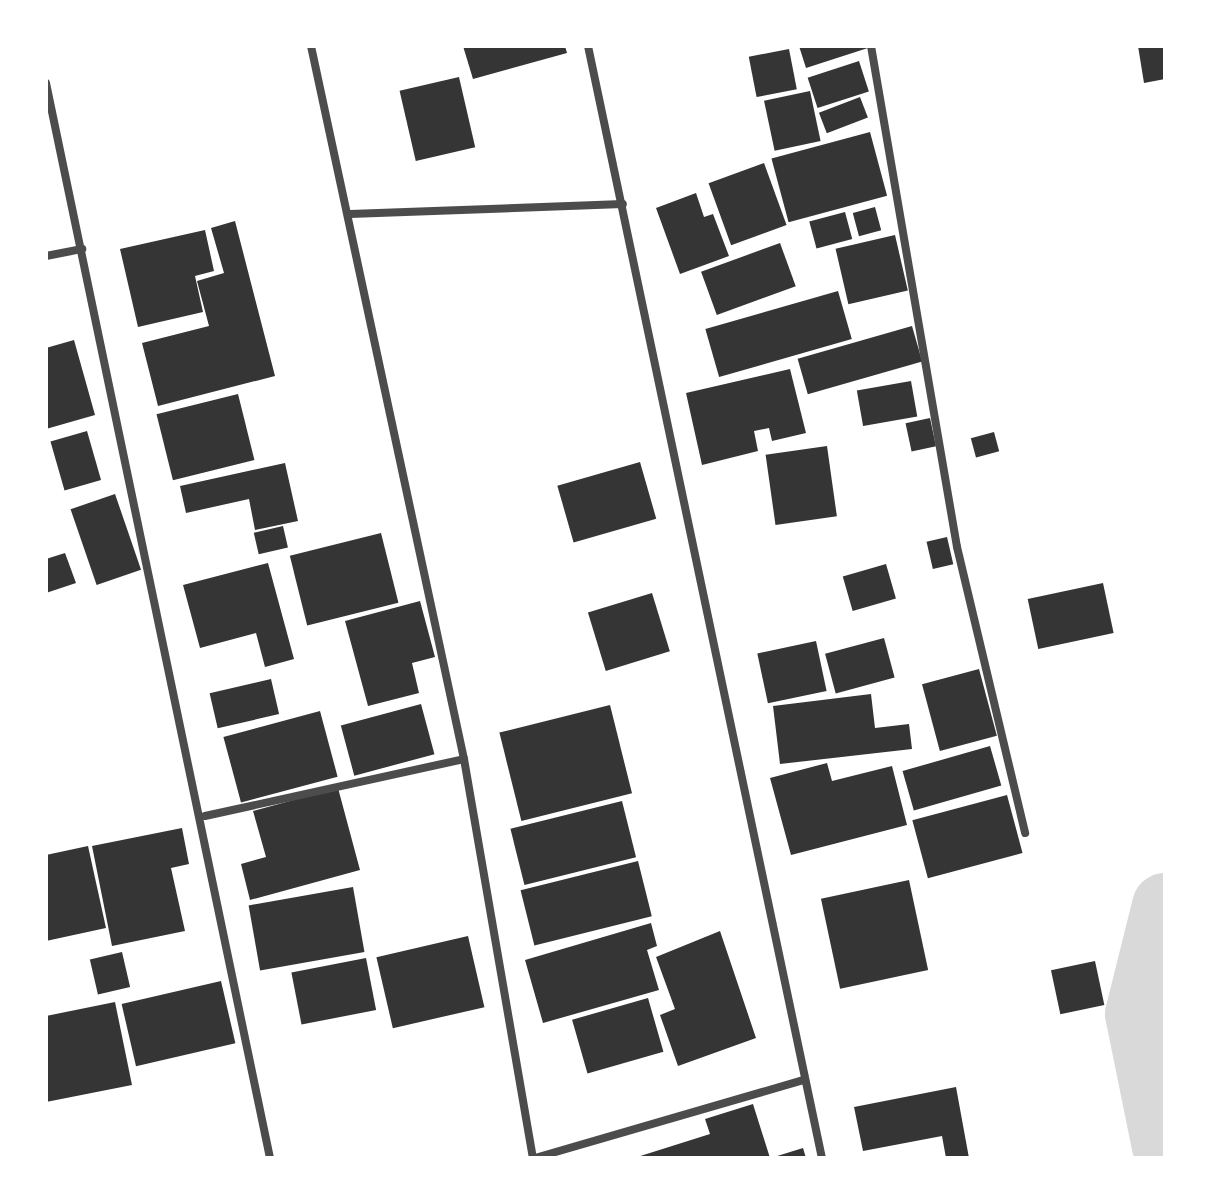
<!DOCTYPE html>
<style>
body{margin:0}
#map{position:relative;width:1211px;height:1204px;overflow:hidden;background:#fff;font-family:"Work Sans",sans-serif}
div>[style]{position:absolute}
.river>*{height:66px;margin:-33px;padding:0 33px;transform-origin:33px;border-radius:33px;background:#d9d9d9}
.building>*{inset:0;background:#353535;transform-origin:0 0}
.minor>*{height:8px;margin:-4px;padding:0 4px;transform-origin:4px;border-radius:4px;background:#4c4c4c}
span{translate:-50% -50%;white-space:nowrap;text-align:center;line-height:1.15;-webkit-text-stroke:7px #fff;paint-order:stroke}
.frame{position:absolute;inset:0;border:48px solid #fff;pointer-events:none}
</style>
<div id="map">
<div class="river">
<i style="left:1165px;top:906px;width:111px;rotate:104deg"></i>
<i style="left:1138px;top:1014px;width:136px;rotate:78.5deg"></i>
</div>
<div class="building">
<i style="clip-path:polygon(463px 46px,565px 46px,567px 53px,473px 79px)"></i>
<i style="clip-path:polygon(799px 46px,871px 46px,871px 47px,806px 68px)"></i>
<i style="clip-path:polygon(1138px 46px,1165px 46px,1165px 79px,1144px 83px)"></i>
<i style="left:789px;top:49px;width:41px;height:41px;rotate:79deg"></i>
<i style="left:859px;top:61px;width:32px;height:54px;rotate:72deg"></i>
<i style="left:459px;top:77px;width:72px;height:61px;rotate:77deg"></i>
<i style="left:810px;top:91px;width:51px;height:47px;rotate:78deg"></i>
<i style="left:860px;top:97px;width:22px;height:44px;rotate:69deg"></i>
<i style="left:870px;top:132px;width:66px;height:102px;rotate:75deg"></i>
<i style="left:764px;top:163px;width:66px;height:59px;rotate:70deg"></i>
<i style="clip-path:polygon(696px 193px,704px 217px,713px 214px,729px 256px,680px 274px,656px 208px)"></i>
<i style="left:875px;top:207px;width:24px;height:23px;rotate:75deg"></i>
<i style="left:845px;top:212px;width:28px;height:37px;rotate:75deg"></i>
<i style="clip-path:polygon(235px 221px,275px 376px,158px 406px,142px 343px,209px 326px,197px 281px,224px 273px,211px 228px)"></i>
<i style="clip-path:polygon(205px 230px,214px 271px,195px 276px,203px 312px,138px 327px,120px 249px)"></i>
<i style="left:895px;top:235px;width:57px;height:61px;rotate:77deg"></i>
<i style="left:780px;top:243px;width:46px;height:84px;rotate:70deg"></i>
<i style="left:838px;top:291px;width:50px;height:138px;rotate:74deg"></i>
<i style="left:912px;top:326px;width:37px;height:119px;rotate:74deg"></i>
<i style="clip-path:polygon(74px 340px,95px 415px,46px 429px,46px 348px)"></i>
<i style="clip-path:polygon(790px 369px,806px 433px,772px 441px,769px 428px,754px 431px,758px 451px,702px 465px,686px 393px)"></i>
<i style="left:911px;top:381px;width:36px;height:55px;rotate:80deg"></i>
<i style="left:238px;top:394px;width:68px;height:84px;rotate:76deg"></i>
<i style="left:930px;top:418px;width:29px;height:25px;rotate:78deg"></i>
<i style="left:87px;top:431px;width:51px;height:38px;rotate:74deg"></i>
<i style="left:994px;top:432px;width:20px;height:24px;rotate:75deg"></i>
<i style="left:827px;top:446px;width:71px;height:62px;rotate:82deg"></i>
<i style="left:640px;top:462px;width:59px;height:86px;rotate:74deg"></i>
<i style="clip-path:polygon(285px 463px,298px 521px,255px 530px,249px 499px,186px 513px,180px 486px)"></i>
<i style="left:115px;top:494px;width:80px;height:47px;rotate:71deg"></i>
<i style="left:283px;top:526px;width:22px;height:30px;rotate:77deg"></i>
<i style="left:381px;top:533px;width:72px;height:94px;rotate:76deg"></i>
<i style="left:947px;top:537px;width:28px;height:21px;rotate:77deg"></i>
<i style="clip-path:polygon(65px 553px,76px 583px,46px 593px,46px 559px)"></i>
<i style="clip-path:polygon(268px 563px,294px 659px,265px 667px,256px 633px,200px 648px,183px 585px)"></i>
<i style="left:886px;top:564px;width:36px;height:45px;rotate:74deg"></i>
<i style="left:1103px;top:583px;width:51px;height:77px;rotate:78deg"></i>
<i style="left:652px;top:593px;width:61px;height:67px;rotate:73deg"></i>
<i style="clip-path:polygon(420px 601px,435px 657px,412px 663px,419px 693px,368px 706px,345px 621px)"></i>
<i style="left:884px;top:638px;width:41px;height:61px;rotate:75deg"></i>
<i style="left:816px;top:641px;width:51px;height:60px;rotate:78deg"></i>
<i style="left:979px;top:669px;width:69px;height:59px;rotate:75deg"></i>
<i style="left:271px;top:679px;width:36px;height:63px;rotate:77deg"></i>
<i style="clip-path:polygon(871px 694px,875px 728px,909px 724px,912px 749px,780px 764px,773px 706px)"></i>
<i style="left:421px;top:704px;width:52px;height:83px;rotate:75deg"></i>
<i style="left:610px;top:705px;width:91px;height:114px;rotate:76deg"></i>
<i style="left:320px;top:711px;width:68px;height:100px;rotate:75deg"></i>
<i style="left:990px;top:746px;width:41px;height:91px;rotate:74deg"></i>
<i style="clip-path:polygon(827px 763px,832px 781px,892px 766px,907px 825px,791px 855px,770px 778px)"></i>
<i style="clip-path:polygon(338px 788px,360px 870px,250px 900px,241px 864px,266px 857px,253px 811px)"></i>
<i style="left:1007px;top:795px;width:60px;height:98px;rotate:75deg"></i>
<i style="left:622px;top:801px;width:58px;height:115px;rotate:76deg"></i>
<i style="clip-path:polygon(182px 828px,189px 864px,171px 868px,185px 931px,112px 946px,92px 846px)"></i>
<i style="clip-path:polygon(88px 846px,106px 928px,46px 941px,46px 855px)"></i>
<i style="left:638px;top:861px;width:57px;height:121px;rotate:76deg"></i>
<i style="left:909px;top:880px;width:92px;height:90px;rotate:78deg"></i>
<i style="left:353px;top:887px;width:66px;height:106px;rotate:80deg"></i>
<i style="clip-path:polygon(651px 923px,657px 946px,647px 950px,659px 990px,543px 1023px,525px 960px)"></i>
<i style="clip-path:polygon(720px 931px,756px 1038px,678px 1066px,660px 1015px,675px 1009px,656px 957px)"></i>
<i style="left:468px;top:936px;width:73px;height:94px;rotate:77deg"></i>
<i style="left:122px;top:952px;width:36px;height:33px;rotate:77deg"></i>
<i style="left:366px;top:958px;width:53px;height:76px;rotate:79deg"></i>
<i style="left:1095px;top:961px;width:45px;height:45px;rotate:78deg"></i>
<i style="left:221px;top:981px;width:64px;height:102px;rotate:77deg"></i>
<i style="left:648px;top:998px;width:56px;height:79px;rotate:74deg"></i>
<i style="clip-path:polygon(115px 1002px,132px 1085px,46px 1102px,46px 1016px)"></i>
<i style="clip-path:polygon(956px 1087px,969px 1158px,946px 1158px,942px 1136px,863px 1151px,854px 1107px)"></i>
<i style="clip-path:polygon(753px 1104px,770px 1158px,634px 1158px,710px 1134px,705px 1119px)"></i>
<i style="clip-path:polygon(803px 1148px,806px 1158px,774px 1158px,774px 1157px)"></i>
</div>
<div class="minor">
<i style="left:311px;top:46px;width:729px;rotate:77.89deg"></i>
<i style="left:464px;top:759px;width:405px;rotate:80.2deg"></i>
<i style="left:588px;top:46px;width:1136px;rotate:78.12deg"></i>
<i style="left:871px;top:46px;width:508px;rotate:80.26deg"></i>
<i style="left:957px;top:547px;width:294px;rotate:76.6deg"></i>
<i style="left:46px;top:83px;width:1098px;rotate:78.23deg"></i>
<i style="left:350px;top:214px;width:273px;rotate:-2.1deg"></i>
<i style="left:46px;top:256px;width:37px;rotate:-11deg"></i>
<i style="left:205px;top:816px;width:265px;rotate:-12.4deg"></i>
<i style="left:535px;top:1158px;width:280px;rotate:-16.2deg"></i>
</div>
<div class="frame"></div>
</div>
